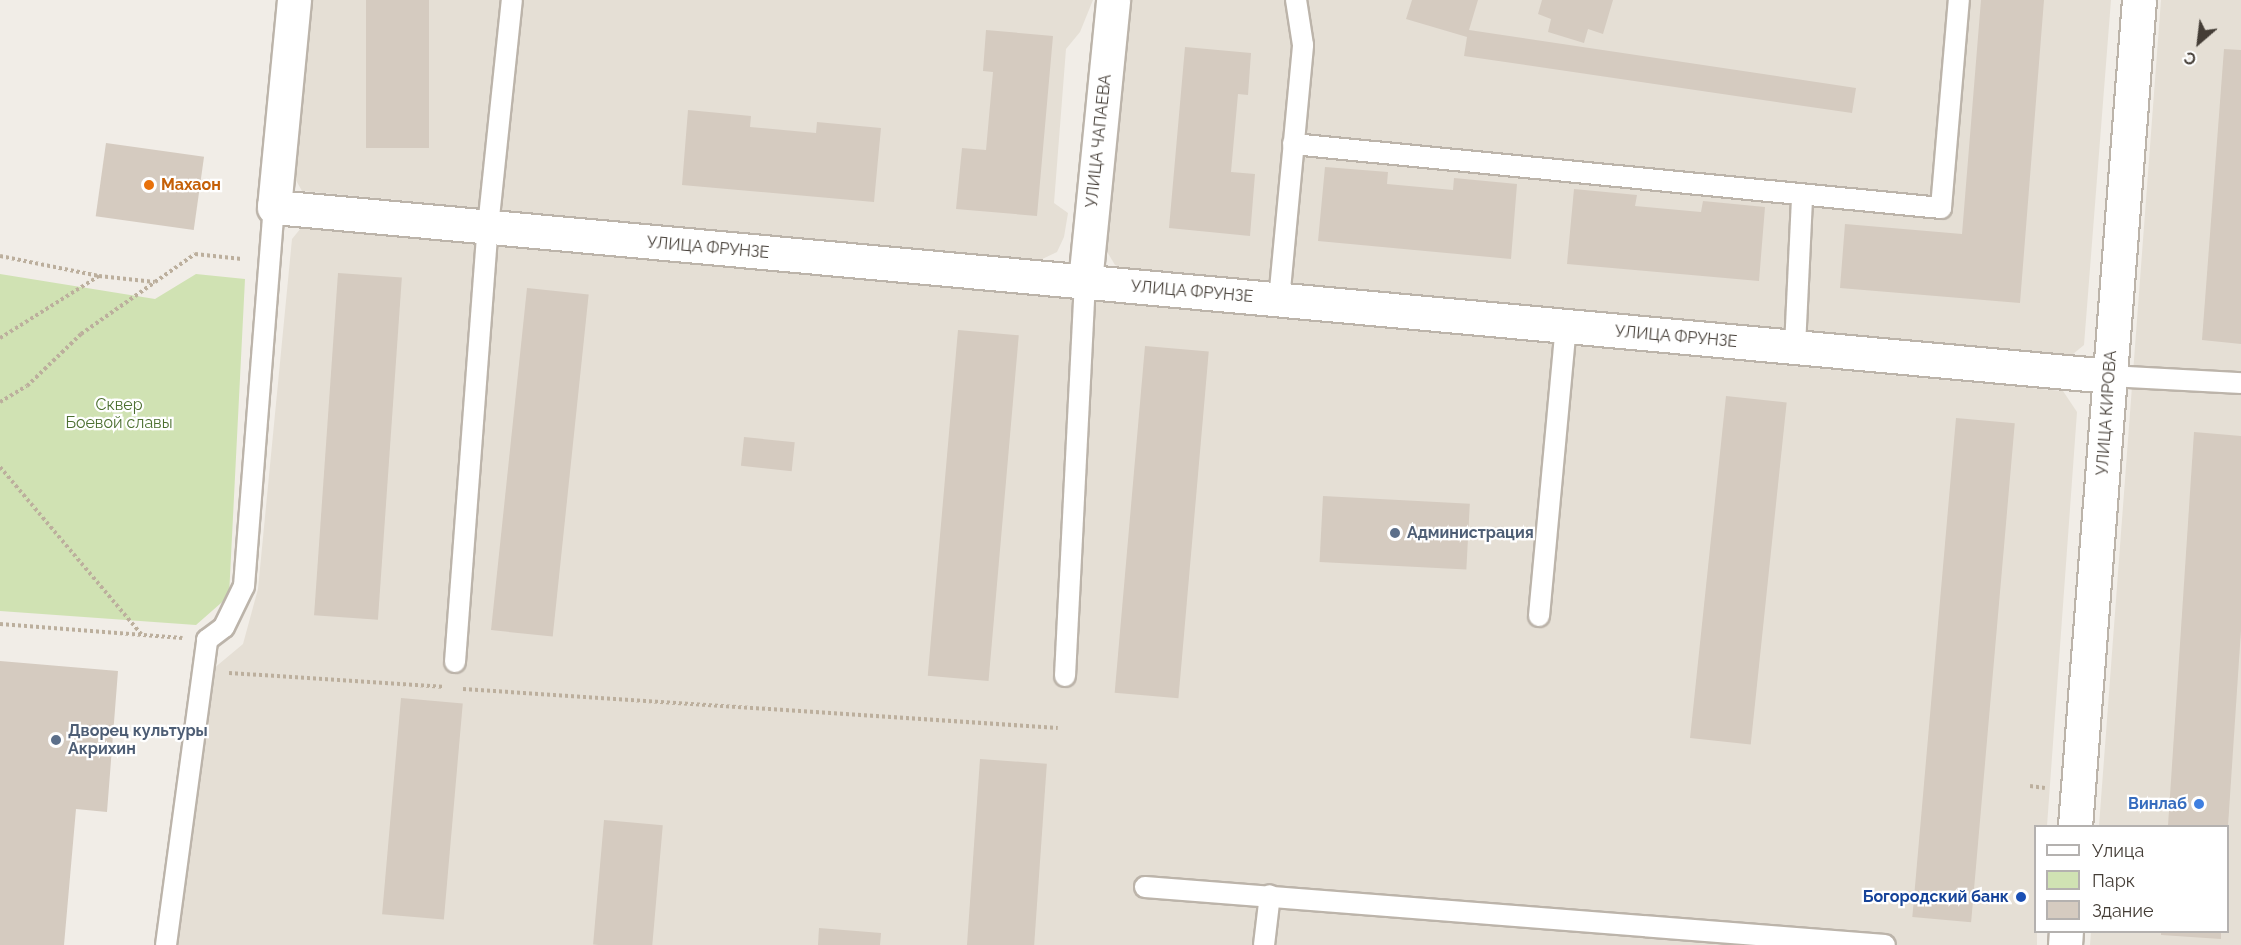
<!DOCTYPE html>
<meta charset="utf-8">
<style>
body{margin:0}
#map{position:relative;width:2241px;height:945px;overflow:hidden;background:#f1ede7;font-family:Raleway,sans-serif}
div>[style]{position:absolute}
.residential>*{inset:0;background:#e5dfd5}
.green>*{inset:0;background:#d0e2b3}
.building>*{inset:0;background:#d5cbc0;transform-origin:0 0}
.path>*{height:4px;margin-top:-2px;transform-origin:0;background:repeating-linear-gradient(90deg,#bcaf9d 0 3px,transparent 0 6px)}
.roads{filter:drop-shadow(2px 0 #bcb4aa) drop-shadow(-2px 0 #bcb4aa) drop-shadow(0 2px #bcb4aa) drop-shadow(0 -2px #bcb4aa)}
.service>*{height:20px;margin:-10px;padding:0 10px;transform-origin:10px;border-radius:10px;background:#fff}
.minor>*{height:33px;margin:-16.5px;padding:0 16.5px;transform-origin:16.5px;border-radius:16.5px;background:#fff}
.tertiary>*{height:33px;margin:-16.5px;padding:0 16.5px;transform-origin:16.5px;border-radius:16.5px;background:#fff}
.dots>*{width:16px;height:16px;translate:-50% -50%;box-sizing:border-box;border:3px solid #fff;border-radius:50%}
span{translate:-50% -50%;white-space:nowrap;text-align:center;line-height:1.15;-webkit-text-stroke:4.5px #fff;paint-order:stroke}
.street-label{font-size:16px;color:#443d36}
.food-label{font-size:16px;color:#c56008;font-weight:700}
.left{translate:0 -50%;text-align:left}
.park-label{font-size:16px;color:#4c6f30}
.service-label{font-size:16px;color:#4e5e75;font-weight:700}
.shop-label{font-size:16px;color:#366cbe;font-weight:700}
.right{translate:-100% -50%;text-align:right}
.transit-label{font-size:16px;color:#164399;font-weight:700}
.legend{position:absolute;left:2034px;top:825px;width:195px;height:108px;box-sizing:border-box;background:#fff;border:2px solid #b4b1af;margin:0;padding:8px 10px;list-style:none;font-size:18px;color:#443d36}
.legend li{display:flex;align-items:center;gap:12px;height:30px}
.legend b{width:30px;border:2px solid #b4b1af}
.north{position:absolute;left:2169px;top:12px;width:60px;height:60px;-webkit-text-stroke:4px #fff;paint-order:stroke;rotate:208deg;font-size:16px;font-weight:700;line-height:24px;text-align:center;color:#443d36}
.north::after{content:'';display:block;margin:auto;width:21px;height:27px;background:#443d36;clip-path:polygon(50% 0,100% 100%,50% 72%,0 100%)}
</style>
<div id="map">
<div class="residential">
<i style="clip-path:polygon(309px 0,1093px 0,1080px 32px,1066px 49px,1054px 203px,1068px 213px,1064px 237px,1057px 252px,1036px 262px,302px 191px,293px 175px)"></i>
<i style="clip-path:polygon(1131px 0,2111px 0,2084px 345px,2067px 359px,1126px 269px,1115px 265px,1106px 250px)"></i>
<i style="clip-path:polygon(2161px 0,2241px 0,2241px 945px,2090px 945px,2091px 932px,2228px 932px,2228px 826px,2099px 826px)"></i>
<i style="clip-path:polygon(301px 228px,2063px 391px,2077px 412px,2047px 826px,2036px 826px,2037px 945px,178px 945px,213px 669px,243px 644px,258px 589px,292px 239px)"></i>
</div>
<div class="green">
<i style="clip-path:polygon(0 274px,155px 299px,196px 274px,245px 279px,229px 596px,196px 625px,0 611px)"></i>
</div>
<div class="building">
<i style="left:366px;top:0;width:63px;height:148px"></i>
<i style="clip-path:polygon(1412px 0,1478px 0,1469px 30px,1856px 88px,1852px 113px,1464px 56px,1467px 37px,1406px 19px)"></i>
<i style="clip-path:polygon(1542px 0,1613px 0,1603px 34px,1588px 29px,1584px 43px,1548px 32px,1551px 19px,1538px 14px)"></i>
<i style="clip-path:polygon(1981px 0,2044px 0,2020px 303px,1840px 288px,1845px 224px,1962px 234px)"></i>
<i style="clip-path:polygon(986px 30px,1053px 36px,1037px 216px,956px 209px,962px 148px,986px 150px,993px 72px,983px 71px)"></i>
<i style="clip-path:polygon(1185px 47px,1251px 53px,1248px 95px,1238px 94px,1231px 172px,1255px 174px,1250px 236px,1169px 228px)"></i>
<i style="clip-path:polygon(2224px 49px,2241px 50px,2241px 344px,2202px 340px)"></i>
<i style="clip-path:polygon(688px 110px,751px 116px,750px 127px,816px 133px,817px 122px,881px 128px,874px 202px,682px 185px)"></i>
<i style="left:106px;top:143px;width:99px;height:74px;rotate:8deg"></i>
<i style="clip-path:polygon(1325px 167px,1388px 172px,1387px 184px,1453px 190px,1454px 178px,1517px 184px,1511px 259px,1318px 241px)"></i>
<i style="clip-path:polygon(1574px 189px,1637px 195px,1635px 206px,1701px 212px,1703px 201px,1765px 207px,1759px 281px,1567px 264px)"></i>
<i style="left:338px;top:273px;width:64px;height:343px;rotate:4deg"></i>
<i style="left:527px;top:288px;width:62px;height:344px;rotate:6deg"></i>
<i style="left:958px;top:330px;width:61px;height:347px;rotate:5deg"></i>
<i style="left:1145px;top:346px;width:64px;height:348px;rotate:5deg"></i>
<i style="left:1726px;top:396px;width:61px;height:344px;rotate:6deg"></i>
<i style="left:1956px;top:418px;width:59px;height:501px;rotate:5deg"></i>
<i style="clip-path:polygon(2194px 432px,2241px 436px,2241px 630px,2228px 826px,2168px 826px)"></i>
<i style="left:744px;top:437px;width:51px;height:29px;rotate:6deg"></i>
<i style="left:1323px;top:496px;width:147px;height:66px;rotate:3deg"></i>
<i style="clip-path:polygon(0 661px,118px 671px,107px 812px,76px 809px,64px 945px,0 945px)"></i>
<i style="left:401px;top:698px;width:62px;height:217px;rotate:5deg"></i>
<i style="left:980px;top:759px;width:67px;height:187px;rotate:4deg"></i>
<i style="left:604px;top:820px;width:59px;height:125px;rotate:5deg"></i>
<i style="clip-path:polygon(819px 928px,881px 933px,880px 945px,818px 945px)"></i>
<i style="clip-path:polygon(2161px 932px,2221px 932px,2221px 939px,2161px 935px)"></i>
</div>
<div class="path">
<i style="left:0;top:256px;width:101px;rotate:11.4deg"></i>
<i style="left:0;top:338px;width:117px;rotate:-32.1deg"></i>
<i style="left:99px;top:276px;width:56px;rotate:6.1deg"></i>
<i style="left:155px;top:282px;width:49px;rotate:-35deg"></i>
<i style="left:195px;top:254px;width:47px;rotate:6.1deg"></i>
<i style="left:0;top:402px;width:31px;rotate:-31deg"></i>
<i style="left:27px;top:386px;width:75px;rotate:-43.9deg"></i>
<i style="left:81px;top:334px;width:90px;rotate:-35.1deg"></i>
<i style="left:0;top:467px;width:219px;rotate:49.8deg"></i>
<i style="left:0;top:624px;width:183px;rotate:4.4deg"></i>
<i style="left:229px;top:673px;width:214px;rotate:3.7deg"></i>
<i style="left:463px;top:689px;width:596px;rotate:3.75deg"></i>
<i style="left:2030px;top:786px;width:15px;rotate:8deg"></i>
</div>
<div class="roads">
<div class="service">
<i style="left:1293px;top:144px;width:651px;rotate:5.64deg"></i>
<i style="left:1941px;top:208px;width:209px;rotate:-85.1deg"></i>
<i style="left:1279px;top:300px;width:256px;rotate:-84.6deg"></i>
<i style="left:1303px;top:45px;width:46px;rotate:-98.8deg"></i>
<i style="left:1795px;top:347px;width:150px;rotate:-87.3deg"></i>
<i style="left:2110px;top:376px;width:131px;rotate:3.1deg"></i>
<i style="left:1539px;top:616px;width:290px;rotate:-84.7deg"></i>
<i style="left:455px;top:662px;width:436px;rotate:-85.7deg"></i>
<i style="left:488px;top:227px;width:228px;rotate:-84deg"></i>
<i style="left:1065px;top:676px;width:395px;rotate:-87.1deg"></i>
<i style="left:1145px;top:887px;width:742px;rotate:4.48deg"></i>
<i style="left:166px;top:945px;width:308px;rotate:-82.3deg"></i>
<i style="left:207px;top:640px;width:21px;rotate:-37deg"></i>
<i style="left:224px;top:627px;width:46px;rotate:-64deg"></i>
<i style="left:244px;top:586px;width:380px;rotate:-85.5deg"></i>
<i style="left:1264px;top:945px;width:50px;rotate:-83.2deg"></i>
</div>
<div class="minor">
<i style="left:294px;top:0;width:208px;rotate:95.5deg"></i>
<i style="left:274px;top:207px;width:1844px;rotate:5.26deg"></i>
<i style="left:1085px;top:282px;width:283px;rotate:-84.3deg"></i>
</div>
<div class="tertiary">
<i style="left:2075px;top:826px;width:828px;rotate:-85.57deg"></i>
<i style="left:2065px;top:945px;width:13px;rotate:-86deg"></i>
</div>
</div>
<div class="dots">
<i style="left:149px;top:185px;background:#e8710a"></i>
<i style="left:1395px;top:533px;background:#5c6f8a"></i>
<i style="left:56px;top:740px;background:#5c6f8a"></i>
<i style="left:2199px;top:804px;background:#3f7fe0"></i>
<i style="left:2021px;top:897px;background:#1a4fb4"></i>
</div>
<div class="street-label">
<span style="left:1099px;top:141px;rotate:-84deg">УЛИЦА ЧАПАЕВА</span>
<span style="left:708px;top:248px;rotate:5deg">УЛИЦА ФРУНЗЕ</span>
<span style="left:1192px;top:292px;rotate:5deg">УЛИЦА ФРУНЗЕ</span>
<span style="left:1676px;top:337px;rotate:5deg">УЛИЦА ФРУНЗЕ</span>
<span style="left:2107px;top:413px;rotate:-86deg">УЛИЦА КИРОВА</span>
</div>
<div class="food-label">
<span class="left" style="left:161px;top:185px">Махаон</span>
</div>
<div class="park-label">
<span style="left:119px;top:414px">Сквер<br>Боевой славы</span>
</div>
<div class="service-label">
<span class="left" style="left:1407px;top:533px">Администрация</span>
<span class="left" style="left:68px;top:740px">Дворец культуры<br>Акрихин</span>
</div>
<div class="shop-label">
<span class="right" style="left:2187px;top:804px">Винлаб</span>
</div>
<div class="transit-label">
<span class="right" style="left:2009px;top:897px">Богородский банк</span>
</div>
<ul class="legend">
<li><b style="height:8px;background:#fff"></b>Улица</li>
<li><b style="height:16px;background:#d0e2b3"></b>Парк</li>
<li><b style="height:16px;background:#d5cbc0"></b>Здание</li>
</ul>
<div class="north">С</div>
</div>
